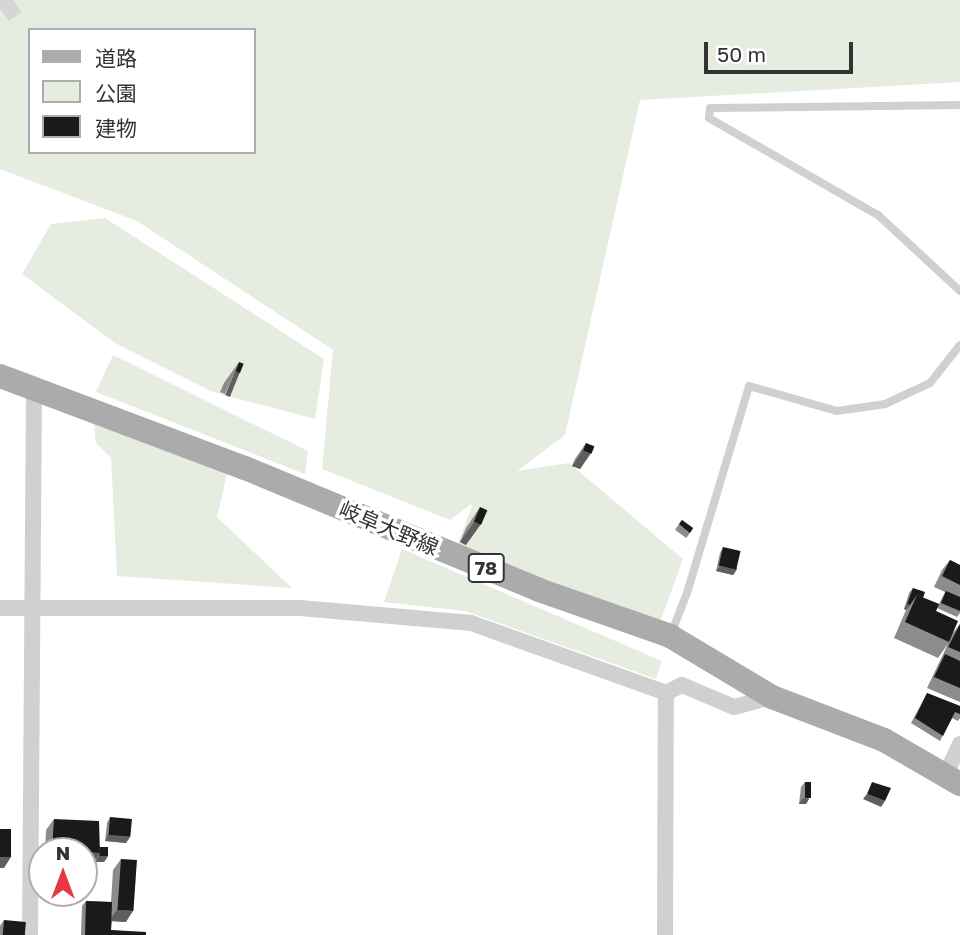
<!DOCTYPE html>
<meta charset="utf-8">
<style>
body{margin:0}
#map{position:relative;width:960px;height:935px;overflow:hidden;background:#fff;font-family:"Golos Text","Noto Sans JP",sans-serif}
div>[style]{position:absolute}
.green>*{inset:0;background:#e6ecdf}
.motorway-tunnel>*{height:30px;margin-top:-15px;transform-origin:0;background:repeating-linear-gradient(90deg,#d6d6d6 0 30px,transparent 0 45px)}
.service>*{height:8px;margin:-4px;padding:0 4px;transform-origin:4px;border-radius:4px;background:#d0d0d0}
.minor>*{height:16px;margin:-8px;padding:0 8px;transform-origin:8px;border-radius:8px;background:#d0d0d0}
.primary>*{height:24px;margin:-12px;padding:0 12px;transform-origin:12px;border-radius:12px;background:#ababab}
.wall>*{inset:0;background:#8c8c8c;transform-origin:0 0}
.shaded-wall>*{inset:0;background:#5f5f5f;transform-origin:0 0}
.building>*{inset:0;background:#1a1a1a;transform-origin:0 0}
span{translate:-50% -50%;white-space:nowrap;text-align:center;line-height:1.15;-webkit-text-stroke:7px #fff;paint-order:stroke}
.shield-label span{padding:2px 5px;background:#fff;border:2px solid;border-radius:5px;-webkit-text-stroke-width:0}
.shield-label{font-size:19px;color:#333;font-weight:700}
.street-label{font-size:21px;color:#333}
.legend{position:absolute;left:28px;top:28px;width:228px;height:126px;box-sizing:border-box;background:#fff;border:2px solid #adadad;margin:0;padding:9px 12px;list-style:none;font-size:21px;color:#333}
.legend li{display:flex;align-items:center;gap:14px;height:35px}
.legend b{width:35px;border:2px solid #adadad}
.north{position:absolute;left:28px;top:837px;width:70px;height:70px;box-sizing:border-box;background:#fff;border:2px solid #adadad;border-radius:50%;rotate:0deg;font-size:19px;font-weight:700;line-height:28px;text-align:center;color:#333}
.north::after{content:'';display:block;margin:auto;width:24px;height:32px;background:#e63946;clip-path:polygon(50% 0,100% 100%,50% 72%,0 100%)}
.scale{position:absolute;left:704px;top:42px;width:149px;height:32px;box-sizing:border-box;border:4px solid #333;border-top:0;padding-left:9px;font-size:21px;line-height:24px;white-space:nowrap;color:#333;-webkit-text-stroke:5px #fff;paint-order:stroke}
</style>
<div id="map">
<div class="green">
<i style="clip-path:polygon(evenodd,0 0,960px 0,960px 82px,640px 100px,565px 435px,517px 471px,569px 463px,683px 559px,659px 625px,457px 546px,473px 503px,450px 520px,322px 469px,333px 350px,137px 221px,0 169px,0 0,30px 30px,254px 30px,254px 152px,30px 152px,30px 30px)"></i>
<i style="clip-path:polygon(105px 218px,324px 359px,315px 419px,213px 392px,115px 343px,22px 274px,51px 224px)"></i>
<i style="clip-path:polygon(113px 355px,308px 451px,305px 474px,96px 392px)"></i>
<i style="clip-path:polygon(94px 423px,227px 474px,217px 517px,292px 588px,117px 576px,111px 458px,96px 443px)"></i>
<i style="clip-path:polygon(402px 549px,662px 661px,656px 679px,465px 611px,384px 602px)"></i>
</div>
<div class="motorway-tunnel">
<i style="left:0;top:9px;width:16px;rotate:-35deg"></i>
</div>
<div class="service">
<i style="left:960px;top:105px;width:250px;rotate:179.3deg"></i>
<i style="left:710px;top:108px;width:10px;rotate:96deg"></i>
<i style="left:709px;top:118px;width:195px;rotate:29.9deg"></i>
<i style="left:878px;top:215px;width:112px;rotate:42.8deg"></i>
<i style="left:671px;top:634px;width:44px;rotate:-68.7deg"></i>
<i style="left:687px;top:593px;width:216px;rotate:-73.3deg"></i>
<i style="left:749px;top:386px;width:91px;rotate:15.9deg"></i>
<i style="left:837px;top:411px;width:49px;rotate:-8.3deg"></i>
<i style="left:885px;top:404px;width:50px;rotate:-25deg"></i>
<i style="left:930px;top:383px;width:48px;rotate:-51.7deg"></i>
</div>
<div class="minor">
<i style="left:0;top:608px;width:300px"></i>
<i style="left:300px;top:608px;width:172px;rotate:5deg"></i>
<i style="left:471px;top:623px;width:207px;rotate:19.7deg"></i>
<i style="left:946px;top:774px;width:33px;rotate:-65deg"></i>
<i style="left:30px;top:935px;width:548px;rotate:-89.58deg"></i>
<i style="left:665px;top:935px;width:242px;rotate:-89.8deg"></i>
<i style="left:666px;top:693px;width:18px;rotate:-27deg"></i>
<i style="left:682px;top:685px;width:56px;rotate:22.9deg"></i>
<i style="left:734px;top:707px;width:39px;rotate:-15deg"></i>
</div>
<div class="primary">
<i style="left:0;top:376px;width:262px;rotate:20.6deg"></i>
<i style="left:245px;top:468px;width:318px;rotate:22.5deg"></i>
<i style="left:539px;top:590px;width:139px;rotate:19.3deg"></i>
<i style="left:670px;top:636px;width:119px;rotate:30.9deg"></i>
<i style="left:772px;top:697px;width:120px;rotate:21deg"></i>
<i style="left:884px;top:740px;width:88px;rotate:30.1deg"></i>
</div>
<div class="wall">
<i style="clip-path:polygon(239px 362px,225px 394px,220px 392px,224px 383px)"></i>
<i style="clip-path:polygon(586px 443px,591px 453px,580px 469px,572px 466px,575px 459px)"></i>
<i style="clip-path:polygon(480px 507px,466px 545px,460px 542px,466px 528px)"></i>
<i style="left:682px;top:520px;width:14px;height:12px;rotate:36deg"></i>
<i style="clip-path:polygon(723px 547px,737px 569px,733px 575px,716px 571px,720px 553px)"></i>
<i style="clip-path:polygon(950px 560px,960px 565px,960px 613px,957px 617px,937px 608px,936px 611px,952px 634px,960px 624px,960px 702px,927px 688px,948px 644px,938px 658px,894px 638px,906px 610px,904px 609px,909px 593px,913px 588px,923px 598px,939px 604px,945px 592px,934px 587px,942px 570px)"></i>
<i style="clip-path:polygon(927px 693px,960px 706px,960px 718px,958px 721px,952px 718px,940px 741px,911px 723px)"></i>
<i style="clip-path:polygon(805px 782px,809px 799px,806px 804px,799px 804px,801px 787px)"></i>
<i style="clip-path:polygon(110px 817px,130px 837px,126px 843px,105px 841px,107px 823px)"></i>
<i style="clip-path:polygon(54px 819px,100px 847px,108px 856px,104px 862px,95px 862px,95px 861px,93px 864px,84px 863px,84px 851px,45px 851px,46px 830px)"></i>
<i style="clip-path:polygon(121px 859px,126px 922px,112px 921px,111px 930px,146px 935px,81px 935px,82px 906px,86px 901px,111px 902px,113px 870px)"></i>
<i style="clip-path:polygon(4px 920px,26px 935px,0 935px,0 926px)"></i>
</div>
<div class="shaded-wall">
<i style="left:235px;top:371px;width:5px;height:26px;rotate:22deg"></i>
<i style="clip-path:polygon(583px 450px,591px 453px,580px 469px,572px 466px)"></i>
<i style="clip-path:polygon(474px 522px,481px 524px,466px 545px,460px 542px)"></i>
<i style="clip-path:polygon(720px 566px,737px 569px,733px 575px,716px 571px)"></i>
<i style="clip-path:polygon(907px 604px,910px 605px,906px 610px,904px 609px)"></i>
<i style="clip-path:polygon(867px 794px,885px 801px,881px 807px,863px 799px)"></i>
<i style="clip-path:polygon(803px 798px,809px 799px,806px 804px,799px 804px)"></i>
<i style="clip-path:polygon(108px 835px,130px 837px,126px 843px,105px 841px)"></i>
<i style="clip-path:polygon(84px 852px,100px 853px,93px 864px,84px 863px)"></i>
<i style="clip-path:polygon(99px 856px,108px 856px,104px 862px,95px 862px)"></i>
<i style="clip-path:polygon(0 857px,11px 857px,4px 868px,0 868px)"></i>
<i style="clip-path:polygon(117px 910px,133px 911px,126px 922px,109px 921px)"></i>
</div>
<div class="building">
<i style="left:239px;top:362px;width:5px;height:10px;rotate:22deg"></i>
<i style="left:586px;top:443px;width:9px;height:8px;rotate:21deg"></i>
<i style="left:480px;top:507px;width:8px;height:16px;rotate:23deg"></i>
<i style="clip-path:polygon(682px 520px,693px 528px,690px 533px,679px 524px)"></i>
<i style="left:723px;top:547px;width:18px;height:19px;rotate:13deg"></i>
<i style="clip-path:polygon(950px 560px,960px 565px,960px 585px,942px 576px)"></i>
<i style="clip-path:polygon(913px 588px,925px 592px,923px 598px,917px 595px,910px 605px,907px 604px)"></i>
<i style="clip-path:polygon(946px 591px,960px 597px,960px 611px,941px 603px)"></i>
<i style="clip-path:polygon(917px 595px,939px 604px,936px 611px,958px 621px,949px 642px,905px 622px)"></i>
<i style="clip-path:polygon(960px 624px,960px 652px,948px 647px)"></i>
<i style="clip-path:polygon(945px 654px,960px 661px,960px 688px,934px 677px)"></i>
<i style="clip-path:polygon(927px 693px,960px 706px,960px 714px,955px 712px,943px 736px,915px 718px)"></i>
<i style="left:805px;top:782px;width:6px;height:16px"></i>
<i style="clip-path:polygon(872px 782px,891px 788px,885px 801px,867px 794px)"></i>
<i style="left:110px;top:817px;width:22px;height:18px;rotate:5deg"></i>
<i style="clip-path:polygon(54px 819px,99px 821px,100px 853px,84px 852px,84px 851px,52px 851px)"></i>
<i style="left:0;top:829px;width:11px;height:28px"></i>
<i style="clip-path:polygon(100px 847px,108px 847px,108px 856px,99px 856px,100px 853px)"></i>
<i style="left:121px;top:859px;width:16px;height:51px;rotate:4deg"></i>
<i style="clip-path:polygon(86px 901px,112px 902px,111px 930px,146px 932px,146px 935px,85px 935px)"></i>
<i style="left:4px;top:920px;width:22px;height:15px;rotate:5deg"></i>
</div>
<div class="shield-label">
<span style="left:486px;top:568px">78</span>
</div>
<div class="street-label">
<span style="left:389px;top:528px;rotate:23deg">岐阜大野線</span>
</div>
<ul class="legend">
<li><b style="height:9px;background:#ababab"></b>道路</li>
<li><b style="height:19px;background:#e6ecdf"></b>公園</li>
<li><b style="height:19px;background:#1a1a1a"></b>建物</li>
</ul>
<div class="north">N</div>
<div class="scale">50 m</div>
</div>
